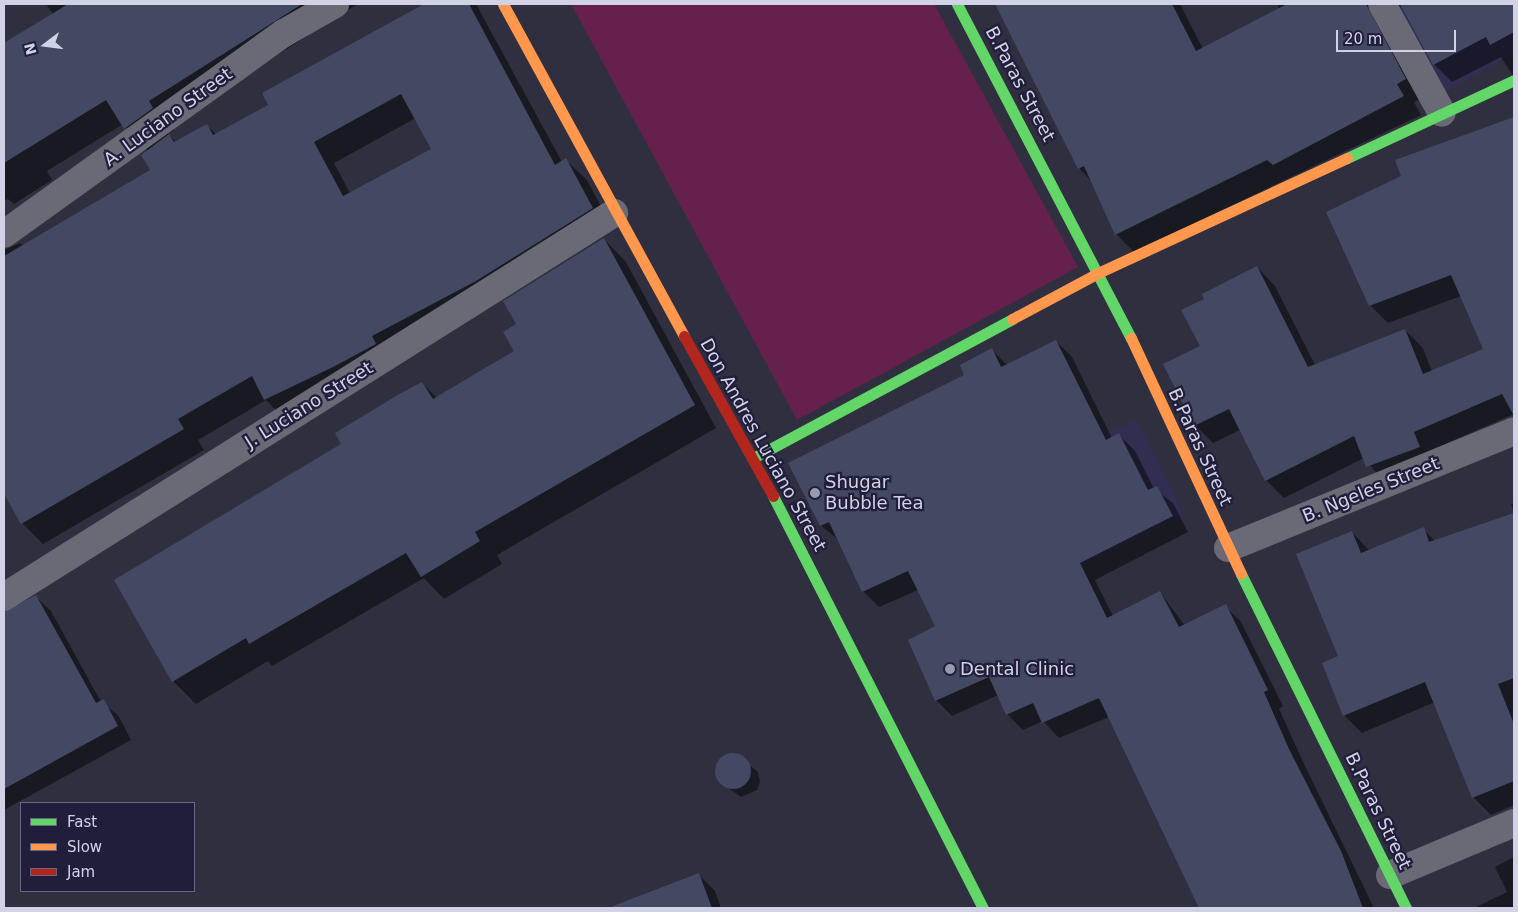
<!DOCTYPE html>
<style>
body{margin:0}
#map{position:relative;width:1518px;height:912px;overflow:hidden;background:#302f40;font-family:"DejaVu Sans",sans-serif}
div>[style]{position:absolute}
.built>*{inset:0;background:#322e51;transform-origin:0 0}
.green>*{inset:0;background:#65204d}
.shadow>*{inset:0;background:#0007}
.building>*{inset:0;background:#444963}
.round{border-radius:50%}
.street>*{height:28px;margin:-14px;padding:0 14px;transform-origin:14px;border-radius:14px;background:#6a6976}
.fast>*{height:11px;margin:-5.5px;padding:0 5.5px;transform-origin:5.5px;border-radius:5.5px;background:#63d668}
.slow>*{height:11px;margin:-5.5px;padding:0 5.5px;transform-origin:5.5px;border-radius:5.5px;background:#ff974d}
.jam>*{height:11px;margin:-5.5px;padding:0 5.5px;transform-origin:5.5px;border-radius:5.5px;background:#b3261e}
.dots>*{width:14px;height:14px;translate:-50% -50%;box-sizing:border-box;border:2px solid #211e3c;border-radius:50%}
span{translate:-50% -50%;white-space:nowrap;text-align:center;line-height:1.15;-webkit-text-stroke:4.5px #211e3c;paint-order:stroke}
.street-label{font-size:18px;color:#d2d2e7}
.poi-label{font-size:18px;color:#d2d2e7}
.left{translate:0 -50%;text-align:left}
.frame{position:absolute;inset:0;border:5px solid #d2d2e7;pointer-events:none}
.legend{position:absolute;left:20px;top:802px;width:175px;height:90px;box-sizing:border-box;background:#211e3c;border:1px solid #686680;margin:0;padding:6px 9px;list-style:none;font-size:15px;color:#d2d2e7}
.legend li{display:flex;align-items:center;gap:10px;height:25px}
.legend b{width:25px;border:1px solid #686680}
.north{position:absolute;left:20px;top:20px;width:50px;height:50px;-webkit-text-stroke:4px #211e3c;paint-order:stroke;rotate:255deg;font-size:14px;font-weight:700;line-height:20px;text-align:center;color:#d2d2e7}
.north::after{content:'';display:block;margin:auto;width:18px;height:22px;background:#d2d2e7;clip-path:polygon(50% 0,100% 100%,50% 72%,0 100%)}
.scale{position:absolute;left:1336px;top:30px;width:120px;height:22px;box-sizing:border-box;border:2px solid #d2d2e7;border-top:0;padding-left:6px;font-size:15px;line-height:18px;white-space:nowrap;color:#d2d2e7;-webkit-text-stroke:4px #211e3c;paint-order:stroke}
</style>
<div id="map">
<div class="built">
<i style="clip-path:polygon(1392px 4px,1514px 4px,1514px 54px,1441px 94px)"></i>
<i style="left:1137px;top:419px;width:108px;height:112px;rotate:64deg"></i>
</div>
<div class="green">
<i style="clip-path:polygon(571px 4px,934px 4px,1078px 267px,797px 420px)"></i>
</div>
<div class="shadow">
<i style="clip-path:polygon(evenodd,46px 4px,358px 4px,170px 123px,174px 130px,168px 134px,176px 142px,206px 125px,216px 134px,270px 105px,264px 93px,427px 4px,476px 4px,562px 162px,566px 160px,587px 180px,613px 229px,286px 420px,266px 400px,198px 440px,204px 450px,43px 544px,22px 523px,4px 491px,4px 467px,11px 463px,4px 450px,4px 433px,11px 429px,4px 417px,4px 250px,20px 243px,23px 246px,152px 171px,148px 151px,123px 124px,47px 171px,52px 180px,14px 204px,8px 199px,4px 201px,4px 45px,53px 14px,46px 4px,416px 118px,433px 150px,350px 193px,334px 163px,416px 118px)"></i>
<i style="clip-path:polygon(997px 4px,1180px 4px,1203px 49px,1279px 9px,1277px 4px,1514px 4px,1514px 77px,1501px 57px,1452px 82px,1434px 64px,1402px 6px,1393px 8px,1423px 98px,1414px 102px,1421px 115px,1134px 252px,1116px 234px,1092px 182px,1079px 168px)"></i>
<i style="clip-path:polygon(1514px 118px,1514px 414px,1431px 450px,1386px 484px,1364px 458px,1284px 498px,1266px 480px,1240px 430px,1213px 443px,1195px 425px,1205px 299px,1257px 267px,1275px 286px,1315px 365px,1405px 330px,1423px 348px,1432px 372px,1484px 349px,1461px 296px,1388px 323px,1370px 305px,1403px 177px,1397px 160px)"></i>
<i style="clip-path:polygon(604px 239px,626px 262px,716px 428px,497px 555px,502px 564px,444px 599px,424px 578px,272px 666px,268px 661px,196px 704px,173px 681px,343px 444px,422px 383px,437px 398px,516px 352px,518px 324px)"></i>
<i style="clip-path:polygon(1056px 341px,1072px 357px,1112px 438px,1119px 435px,1135px 451px,1154px 489px,1173px 503px,1188px 532px,1095px 580px,1113px 616px,1160px 592px,1185px 626px,1225px 606px,1241px 622px,1283px 706px,1279px 709px,1305px 766px,1374px 908px,1200px 908px,1109px 717px,1059px 738px,1043px 721px,1023px 730px,1007px 714px,998px 695px,952px 716px,936px 700px,937px 627px,918px 590px,879px 607px,863px 591px,839px 540px,821px 526px,991px 349px,1007px 365px)"></i>
<i style="clip-path:polygon(1514px 503px,1514px 512px,1511px 504px)"></i>
<i style="clip-path:polygon(1514px 514px,1514px 805px,1491px 815px,1473px 797px,1435px 702px,1362px 733px,1344px 715px,1339px 657px,1352px 532px,1369px 550px,1423px 529px,1435px 541px)"></i>
<i style="clip-path:polygon(36px 597px,51px 611px,101px 702px,118px 715px,131px 740px,4px 810px,4px 612px)"></i>
<i style="clip-path:polygon(735px 753px,758px 772px,760px 782px,757px 790px,741px 797px,724px 785px,717px 768px,719px 761px)"></i>
<i style="clip-path:polygon(1514px 857px,1514px 908px,1474px 908px,1507px 892px,1495px 867px)"></i>
<i style="clip-path:polygon(698px 874px,715px 891px,721px 908px,656px 908px,650px 892px)"></i>
</div>
<div class="building">
<i style="clip-path:polygon(68px 4px,302px 4px,149px 101px,153px 108px,124px 129px,106px 100px,4px 163px,4px 43px)"></i>
<i style="clip-path:polygon(evenodd,424px 4px,469px 4px,555px 165px,566px 158px,593px 208px,476px 281px,372px 336px,376px 344px,335px 366px,264px 400px,252px 376px,178px 419px,184px 429px,21px 524px,4px 494px,4px 256px,150px 170px,141px 155px,169px 134px,174px 142px,207px 124px,213px 135px,268px 105px,262px 93px,424px 4px,401px 94px,431px 149px,343px 196px,314px 142px,401px 94px)"></i>
<i style="clip-path:polygon(995px 4px,1172px 4px,1196px 51px,1287px 4px,1366px 4px,1406px 79px,1397px 84px,1404px 96px,1273px 165px,1267px 160px,1115px 235px,1084px 166px,1078px 169px)"></i>
<i style="clip-path:polygon(1400px 4px,1514px 4px,1514px 32px,1490px 45px,1486px 37px,1433px 65px)"></i>
<i style="clip-path:polygon(1514px 117px,1514px 416px,1502px 394px,1414px 432px,1420px 447px,1366px 467px,1354px 436px,1265px 481px,1229px 409px,1194px 426px,1163px 364px,1200px 346px,1181px 310px,1204px 299px,1202px 294px,1257px 266px,1308px 367px,1405px 329px,1423px 374px,1483px 349px,1451px 275px,1369px 306px,1326px 212px,1401px 176px,1395px 160px)"></i>
<i style="clip-path:polygon(604px 238px,695px 405px,475px 532px,480px 541px,421px 577px,406px 553px,249px 644px,246px 638px,172px 682px,114px 580px,341px 444px,335px 433px,401px 393px,422px 382px,433px 399px,514px 351px,503px 332px,516px 324px,503px 301px)"></i>
<i style="clip-path:polygon(1056px 340px,1106px 440px,1119px 433px,1148px 490px,1157px 486px,1173px 516px,1080px 563px,1107px 618px,1160px 591px,1179px 627px,1226px 604px,1268px 690px,1264px 692px,1289px 749px,1341px 851px,1363px 908px,1199px 908px,1099px 698px,1042px 723px,1033px 703px,1006px 715px,989px 677px,935px 701px,908px 640px,935px 626px,908px 571px,862px 592px,829px 522px,820px 526px,788px 463px,964px 375px,960px 365px,992px 348px,1001px 367px)"></i>
<i style="clip-path:polygon(1514px 513px,1514px 678px,1498px 684px,1514px 724px,1514px 781px,1472px 798px,1425px 682px,1343px 716px,1322px 663px,1338px 656px,1296px 554px,1352px 531px,1361px 553px,1424px 527px,1429px 542px)"></i>
<i style="clip-path:polygon(36px 595px,96px 703px,104px 699px,118px 726px,4px 789px,4px 612px)"></i>
<i class="round" style="left:715px;top:753px;width:36px;height:36px"></i>
<i style="clip-path:polygon(699px 873px,712px 908px,613px 908px,613px 906px)"></i>
</div>
<div class="street">
<i style="left:1382px;top:4px;width:124px;rotate:61.2deg"></i>
<i style="left:4px;top:234px;width:345px;rotate:-35.7deg"></i>
<i style="left:284px;top:33px;width:59px;rotate:-29.6deg"></i>
<i style="left:1228px;top:548px;width:309px;rotate:-22.2deg"></i>
<i style="left:4px;top:597px;width:721px;rotate:-32.19deg"></i>
<i style="left:1390px;top:875px;width:134px;rotate:-22.8deg"></i>
</div>
<div class="fast">
<i style="left:957px;top:4px;width:377px;rotate:62.5deg"></i>
<i style="left:1347px;top:158px;width:184px;rotate:-25deg"></i>
<i style="left:753px;top:458px;width:294px;rotate:-28.2deg"></i>
<i style="left:773px;top:496px;width:462px;rotate:63deg"></i>
<i style="left:1241px;top:574px;width:373px;rotate:63.7deg"></i>
</div>
<div class="slow">
<i style="left:503px;top:4px;width:378px;rotate:61.4deg"></i>
<i style="left:1012px;top:319px;width:100px;rotate:-28.1deg"></i>
<i style="left:1100px;top:272px;width:272px;rotate:-24.8deg"></i>
<i style="left:1131px;top:338px;width:260px;rotate:65deg"></i>
</div>
<div class="jam">
<i style="left:684px;top:336px;width:183px;rotate:60.9deg"></i>
</div>
<div class="dots">
<i style="left:815px;top:493px;background:#9999ad"></i>
<i style="left:950px;top:669px;background:#9999ad"></i>
</div>
<div class="street-label">
<span style="left:1020px;top:84px;rotate:62deg">B.Paras Street</span>
<span style="left:168px;top:117px;rotate:-36deg">A. Luciano Street</span>
<span style="left:309px;top:405px;rotate:-32deg">J. Luciano Street</span>
<span style="left:763px;top:445px;rotate:61deg">Don Andres Luciano Street</span>
<span style="left:1200px;top:447px;rotate:65deg">B.Paras Street</span>
<span style="left:1371px;top:490px;rotate:-22deg">B. Ngeles Street</span>
<span style="left:1378px;top:811px;rotate:64deg">B.Paras Street</span>
</div>
<div class="poi-label">
<span class="left" style="left:825px;top:493px">Shugar<br>Bubble Tea</span>
<span class="left" style="left:960px;top:669px">Dental Clinic</span>
</div>
<div class="frame"></div>
<ul class="legend">
<li><b style="height:6px;background:#63d668"></b>Fast</li>
<li><b style="height:6px;background:#ff974d"></b>Slow</li>
<li><b style="height:6px;background:#b3261e"></b>Jam</li>
</ul>
<div class="north">N</div>
<div class="scale">20 m</div>
</div>
